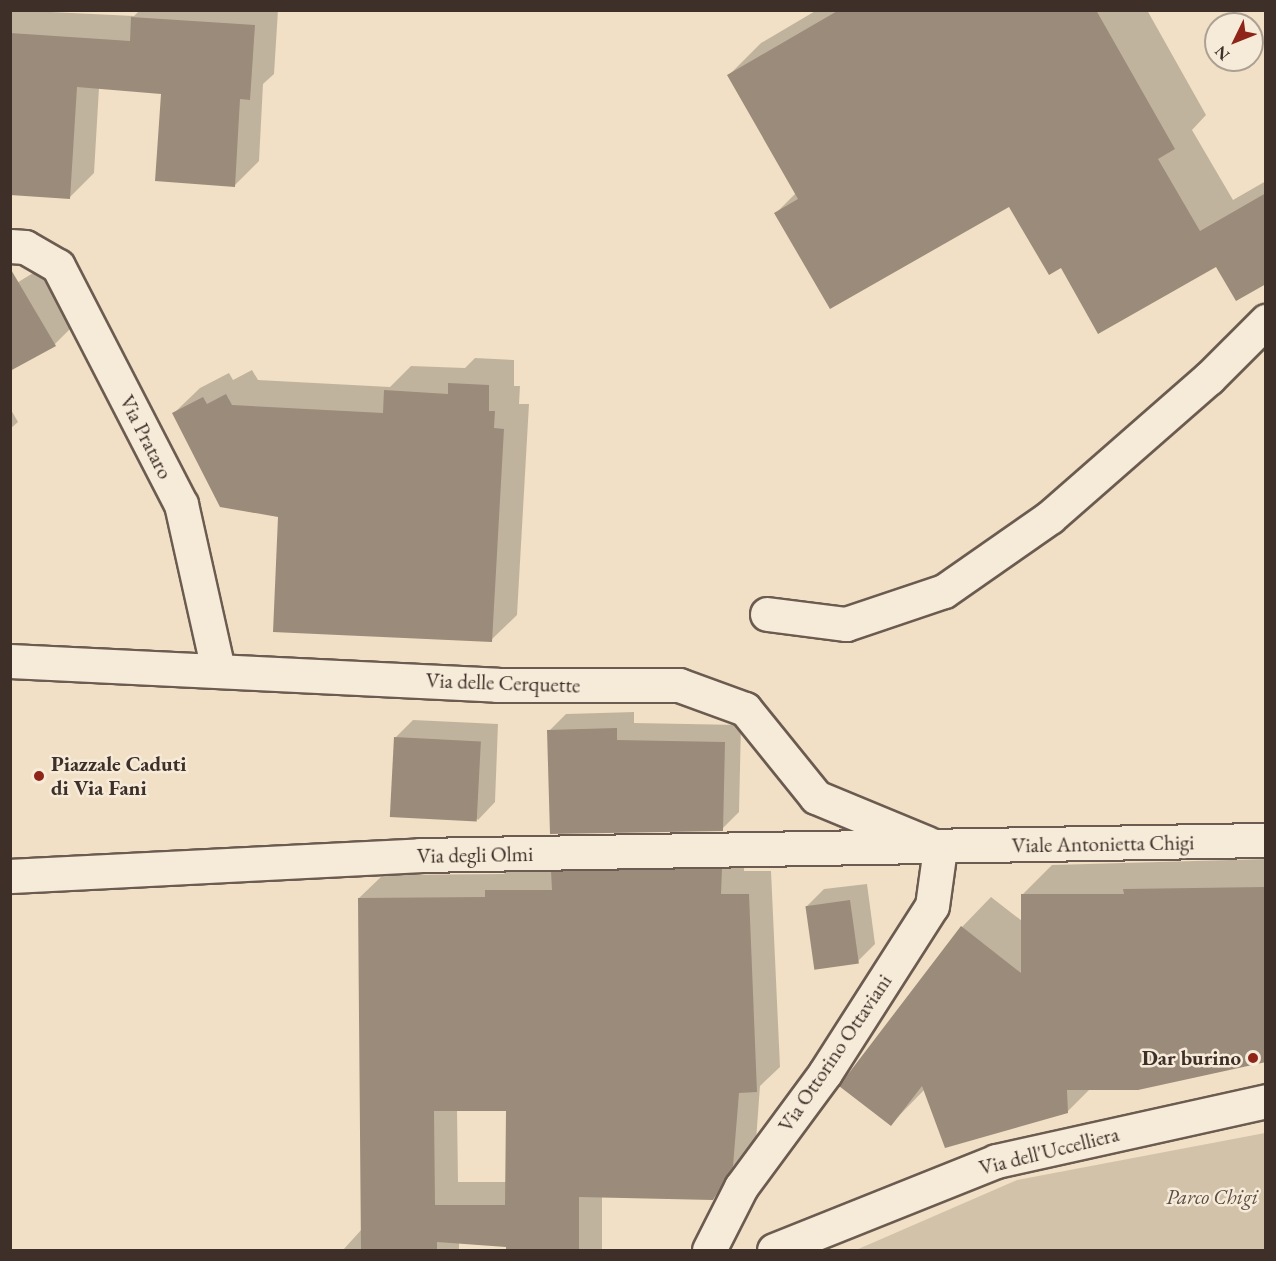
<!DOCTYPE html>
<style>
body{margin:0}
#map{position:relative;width:1276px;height:1261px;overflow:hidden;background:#f1e0c5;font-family:"EB Garamond",serif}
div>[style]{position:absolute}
.green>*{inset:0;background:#d3c2aa}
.shadow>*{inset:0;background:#0003}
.building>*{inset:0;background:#9b8b7a;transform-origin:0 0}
.roads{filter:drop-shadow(2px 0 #6b5b50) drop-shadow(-2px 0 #6b5b50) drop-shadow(0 2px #6b5b50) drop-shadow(0 -2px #6b5b50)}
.minor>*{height:33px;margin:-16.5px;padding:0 16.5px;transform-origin:16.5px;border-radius:16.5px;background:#f6ebd9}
.dots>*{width:16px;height:16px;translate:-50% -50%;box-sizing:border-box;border:3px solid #f6ebd9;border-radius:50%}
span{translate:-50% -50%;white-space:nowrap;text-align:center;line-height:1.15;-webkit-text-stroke:5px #f6ebd9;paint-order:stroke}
.street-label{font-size:21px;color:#3e2f29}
.poi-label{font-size:21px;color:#3e2f29;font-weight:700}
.left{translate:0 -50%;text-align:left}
.right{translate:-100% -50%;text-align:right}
.park-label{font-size:21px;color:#5c4c43;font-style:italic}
.frame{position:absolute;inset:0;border:12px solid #3e2f29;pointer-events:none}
.north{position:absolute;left:1204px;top:12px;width:60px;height:60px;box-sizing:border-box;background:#f6ebd9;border:2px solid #aca093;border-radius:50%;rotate:227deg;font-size:16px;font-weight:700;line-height:24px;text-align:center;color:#3e2f29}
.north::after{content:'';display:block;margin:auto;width:21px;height:27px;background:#8f2418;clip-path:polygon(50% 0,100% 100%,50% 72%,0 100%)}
</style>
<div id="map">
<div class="green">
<i style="clip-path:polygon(1265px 1133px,1265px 1250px,856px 1250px,1017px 1180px)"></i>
</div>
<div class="shadow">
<i style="clip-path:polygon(10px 10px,134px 16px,140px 10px,278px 10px,274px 74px,263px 84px,259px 161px,234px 186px,162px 92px,99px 88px,94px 173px,69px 198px,10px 194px)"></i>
<i style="clip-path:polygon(817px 10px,1147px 10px,1206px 115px,1192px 130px,1233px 200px,1266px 181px,1266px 283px,1217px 265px,1061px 266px,1010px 205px,776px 213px,796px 193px,729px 75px,761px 43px)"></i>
<i style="clip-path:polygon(48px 264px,80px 319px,55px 344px,10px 369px,15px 284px)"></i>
<i style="clip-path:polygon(475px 358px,514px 360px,514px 386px,520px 386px,519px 404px,529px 404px,517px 615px,491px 640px,279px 515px,174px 413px,200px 388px,229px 373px,233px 380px,252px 370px,258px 380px,390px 387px,411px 366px,465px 368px)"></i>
<i style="clip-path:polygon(10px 408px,18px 422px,10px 429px)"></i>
<i style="clip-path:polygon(634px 712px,634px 723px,741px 725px,739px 812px,722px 829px,549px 731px,566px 714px)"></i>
<i style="clip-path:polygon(413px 720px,498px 724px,495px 802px,478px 820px,396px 737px)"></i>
<i style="clip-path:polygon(evenodd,745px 846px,744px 871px,771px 871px,780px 1067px,760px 1086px,756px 1141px,736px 1175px,713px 1199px,602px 1196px,602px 1250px,508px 1250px,508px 1245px,459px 1242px,459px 1250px,343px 1250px,362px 1229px,359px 898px,383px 875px,504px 874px,510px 868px,745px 846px,457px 1109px,507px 1110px,507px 1182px,458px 1182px,457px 1109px)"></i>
<i style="clip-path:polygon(1266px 859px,1266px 1060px,1138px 1088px,1090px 1089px,1067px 1112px,925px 1089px,891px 1124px,962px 927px,991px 897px,1022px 921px,1022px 895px,1052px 865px)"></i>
<i style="clip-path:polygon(867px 884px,875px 944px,858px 961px,806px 907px,824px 889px)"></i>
</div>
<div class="building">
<i style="clip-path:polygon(839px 10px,1096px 10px,1175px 149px,1158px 159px,1200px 231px,1266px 193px,1266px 284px,1236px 301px,1216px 267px,1098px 334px,1061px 268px,1049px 275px,1009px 207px,830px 309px,774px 213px,798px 199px,727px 75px)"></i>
<i style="clip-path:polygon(131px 17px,255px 25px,250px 100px,240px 99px,235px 187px,155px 181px,161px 94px,77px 87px,70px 199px,10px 195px,10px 33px,130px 41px)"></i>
<i style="clip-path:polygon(10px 268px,56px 346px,10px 371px)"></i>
<i style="clip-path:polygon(448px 383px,489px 385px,489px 411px,495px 411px,494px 428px,504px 429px,492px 642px,273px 632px,278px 517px,220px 507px,172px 413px,203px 397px,207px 404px,226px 394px,232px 405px,383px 413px,384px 390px,448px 394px)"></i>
<i style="clip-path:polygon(617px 728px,617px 740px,725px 742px,723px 831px,550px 834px,547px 730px)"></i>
<i style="left:394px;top:737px;width:87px;height:80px;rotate:3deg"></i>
<i style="clip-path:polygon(evenodd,722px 868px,721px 894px,749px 894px,757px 1092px,739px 1093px,733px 1166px,713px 1200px,579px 1197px,579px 1251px,506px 1251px,506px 1247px,437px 1242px,437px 1251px,361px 1251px,358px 898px,485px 897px,485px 890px,552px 890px,551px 871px,722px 868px,434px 1111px,506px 1111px,505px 1205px,435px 1205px,434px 1111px)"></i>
<i style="clip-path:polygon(1266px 887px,1266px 1062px,1138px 1090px,1067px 1090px,1068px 1113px,945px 1148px,922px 1086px,891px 1126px,839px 1086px,961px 926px,1021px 973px,1021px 894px,1124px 894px,1123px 889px)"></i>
<i style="left:850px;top:900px;width:64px;height:45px;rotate:82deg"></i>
</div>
<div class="roads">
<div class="minor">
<i style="left:10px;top:246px;width:15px;rotate:4deg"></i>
<i style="left:25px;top:247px;width:38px;rotate:30deg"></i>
<i style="left:58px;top:266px;width:268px;rotate:62.7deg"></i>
<i style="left:181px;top:504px;width:169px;rotate:77.4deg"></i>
<i style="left:767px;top:614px;width:80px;rotate:7.2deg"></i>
<i style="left:846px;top:624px;width:103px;rotate:-18.6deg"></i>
<i style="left:944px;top:591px;width:129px;rotate:-34.9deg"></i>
<i style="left:1050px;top:517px;width:211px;rotate:-41.2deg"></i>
<i style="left:1209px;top:378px;width:81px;rotate:-45deg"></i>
<i style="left:10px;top:661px;width:488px;rotate:2.8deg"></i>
<i style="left:497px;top:685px;width:182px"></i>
<i style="left:679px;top:685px;width:70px;rotate:20deg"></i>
<i style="left:745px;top:709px;width:113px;rotate:51.1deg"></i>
<i style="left:816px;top:797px;width:120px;rotate:22.5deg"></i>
<i style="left:10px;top:876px;width:411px;rotate:-2.9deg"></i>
<i style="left:420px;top:855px;width:846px;rotate:-1.02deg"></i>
<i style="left:709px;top:1250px;width:71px;rotate:-63.1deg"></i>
<i style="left:741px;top:1187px;width:142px;rotate:-53.6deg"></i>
<i style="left:825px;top:1073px;width:198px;rotate:-57.4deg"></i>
<i style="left:932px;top:906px;width:59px;rotate:-82.1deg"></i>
<i style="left:774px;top:1250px;width:239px;rotate:-21.8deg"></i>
<i style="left:996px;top:1161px;width:277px;rotate:-12.5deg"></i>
</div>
</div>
<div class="dots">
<i style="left:39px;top:776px;background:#8f2418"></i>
<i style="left:1253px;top:1058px;background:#8f2418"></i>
</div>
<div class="street-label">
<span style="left:146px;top:437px;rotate:63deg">Via Prataro</span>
<span style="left:503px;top:683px;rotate:2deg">Via delle Cerquette</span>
<span style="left:1103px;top:844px;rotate:-1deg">Viale Antonietta Chigi</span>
<span style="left:475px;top:855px;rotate:-1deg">Via degli Olmi</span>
<span style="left:835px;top:1053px;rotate:-56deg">Via Ottorino Ottaviani</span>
<span style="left:1049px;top:1151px;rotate:-14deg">Via dell'Uccelliera</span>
</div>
<div class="poi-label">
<span class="left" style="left:51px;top:776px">Piazzale Caduti<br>di Via Fani</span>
<span class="right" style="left:1241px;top:1058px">Dar burino</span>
</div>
<div class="park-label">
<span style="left:1212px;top:1197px">Parco Chigi</span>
</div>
<div class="frame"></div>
<div class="north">N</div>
</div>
